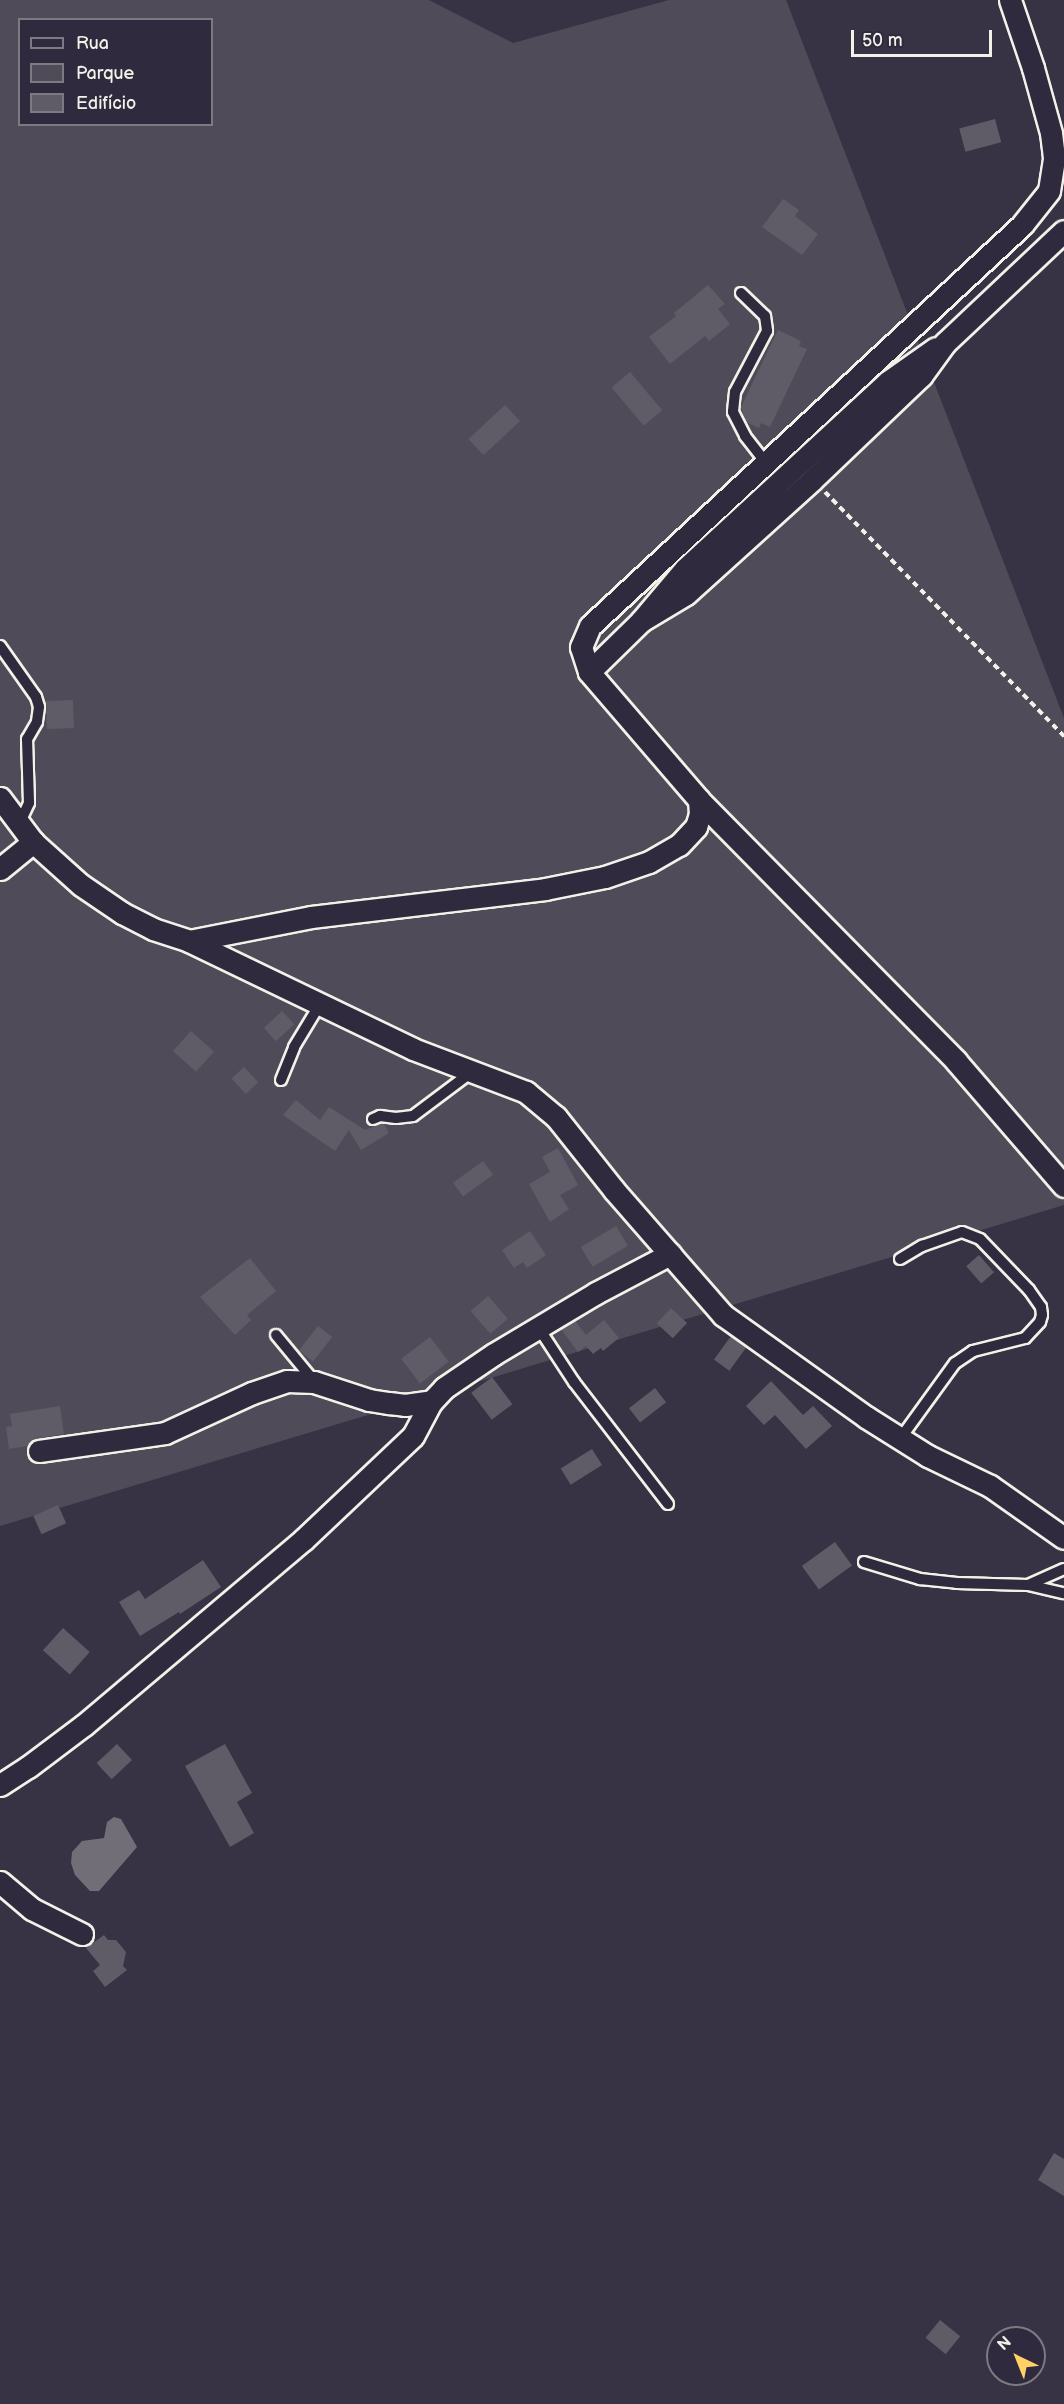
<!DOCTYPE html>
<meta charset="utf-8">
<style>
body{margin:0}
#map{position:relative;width:1064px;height:2404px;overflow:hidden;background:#373244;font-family:"Balsamiq Sans",sans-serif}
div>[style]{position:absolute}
.green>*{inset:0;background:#504b59}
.water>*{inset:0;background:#726e77}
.building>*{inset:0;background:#5f5c67;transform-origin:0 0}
.path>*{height:4px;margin-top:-2px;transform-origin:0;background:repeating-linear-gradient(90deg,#f4f1e8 0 6px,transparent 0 10.5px)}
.roads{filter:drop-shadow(2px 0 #f4f1e8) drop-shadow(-2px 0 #f4f1e8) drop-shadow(0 2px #f4f1e8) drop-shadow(0 -2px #f4f1e8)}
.service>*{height:10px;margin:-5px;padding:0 5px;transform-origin:5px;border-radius:5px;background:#2f2a3d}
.minor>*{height:21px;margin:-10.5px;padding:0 10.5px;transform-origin:10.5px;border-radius:10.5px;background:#2f2a3d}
span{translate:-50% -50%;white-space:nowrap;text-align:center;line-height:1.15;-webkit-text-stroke:4.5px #2f2a3d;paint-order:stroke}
.legend{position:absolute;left:18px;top:18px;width:195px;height:108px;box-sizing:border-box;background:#2f2a3d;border:2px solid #7e7a81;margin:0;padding:8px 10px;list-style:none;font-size:18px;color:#f4f1e8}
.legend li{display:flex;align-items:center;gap:12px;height:30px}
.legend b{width:30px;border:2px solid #7e7a81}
.north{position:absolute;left:986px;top:2326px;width:60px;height:60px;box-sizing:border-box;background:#2f2a3d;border:2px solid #7e7a81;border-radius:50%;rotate:317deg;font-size:16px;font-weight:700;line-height:24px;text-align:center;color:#f4f1e8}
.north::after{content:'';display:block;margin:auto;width:21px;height:27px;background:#ffd166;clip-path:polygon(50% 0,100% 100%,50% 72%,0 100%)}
.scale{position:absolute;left:851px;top:30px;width:141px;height:27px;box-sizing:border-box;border:3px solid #f4f1e8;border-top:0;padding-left:8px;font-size:18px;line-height:21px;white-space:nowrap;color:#f4f1e8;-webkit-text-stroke:4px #2f2a3d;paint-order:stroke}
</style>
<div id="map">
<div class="green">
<i style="clip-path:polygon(evenodd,0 0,429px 0,513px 43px,669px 0,786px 0,1064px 718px,1064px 1205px,0 1526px,0 0,20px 20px,212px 20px,212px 124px,20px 124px,20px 20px)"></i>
</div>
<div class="water">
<i style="clip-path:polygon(114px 1817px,121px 1819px,137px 1847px,99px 1891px,90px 1891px,75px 1875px,71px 1863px,72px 1852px,82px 1841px,104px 1838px,107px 1822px)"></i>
</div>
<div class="building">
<i style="left:995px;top:119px;width:24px;height:37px;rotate:75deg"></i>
<i style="clip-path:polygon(783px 199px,799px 210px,795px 216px,818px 234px,802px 255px,762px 227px)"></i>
<i style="clip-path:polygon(708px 285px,725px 304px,718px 309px,730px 324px,709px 341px,705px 336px,670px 364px,649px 337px,676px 316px,674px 313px)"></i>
<i style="clip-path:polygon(778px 330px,801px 341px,799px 346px,807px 349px,770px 427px,761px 423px,759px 428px,746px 422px,741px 407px)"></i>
<i style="left:630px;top:372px;width:50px;height:24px;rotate:50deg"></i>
<i style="left:505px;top:405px;width:22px;height:50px;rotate:47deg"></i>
<i style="left:73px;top:700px;width:28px;height:27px;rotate:88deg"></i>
<i style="left:282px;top:1011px;width:18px;height:25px;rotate:47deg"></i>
<i style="left:191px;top:1031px;width:31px;height:27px;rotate:42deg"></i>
<i style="left:244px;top:1067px;width:21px;height:17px;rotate:47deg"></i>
<i style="clip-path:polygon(296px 1100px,320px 1120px,329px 1107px,365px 1130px,381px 1124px,384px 1124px,389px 1133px,361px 1150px,349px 1130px,335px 1151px,283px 1115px)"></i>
<i style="clip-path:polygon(558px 1148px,578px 1185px,560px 1195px,569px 1209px,550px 1222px,529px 1184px,550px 1172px,542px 1157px)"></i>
<i style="left:483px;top:1161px;width:17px;height:37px;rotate:54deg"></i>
<i style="left:616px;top:1226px;width:23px;height:41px;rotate:59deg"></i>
<i style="clip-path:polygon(530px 1231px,546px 1255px,527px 1268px,523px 1262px,514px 1268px,502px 1250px)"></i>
<i style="left:979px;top:1255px;width:23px;height:17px;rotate:49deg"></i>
<i style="clip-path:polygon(250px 1258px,276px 1291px,247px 1315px,251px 1320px,235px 1335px,200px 1297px)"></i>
<i style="left:488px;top:1296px;width:30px;height:23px;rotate:49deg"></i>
<i style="left:671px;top:1308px;width:22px;height:21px;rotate:43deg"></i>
<i style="clip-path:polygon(604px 1320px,619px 1338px,603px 1351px,601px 1348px,593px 1354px,586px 1346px,578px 1352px,561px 1329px,575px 1321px,586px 1335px)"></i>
<i style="left:318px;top:1326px;width:18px;height:31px;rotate:38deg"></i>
<i style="left:731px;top:1336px;width:19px;height:29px;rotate:36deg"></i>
<i style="left:430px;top:1337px;width:31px;height:36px;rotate:53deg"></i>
<i style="left:492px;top:1377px;width:34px;height:26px;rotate:53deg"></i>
<i style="clip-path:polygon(771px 1381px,803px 1415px,813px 1406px,832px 1426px,806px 1449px,775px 1415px,764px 1425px,746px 1406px)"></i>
<i style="left:655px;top:1388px;width:18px;height:33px;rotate:52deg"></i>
<i style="clip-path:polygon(60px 1406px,64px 1434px,37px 1438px,27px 1446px,9px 1449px,6px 1427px,12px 1426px,10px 1414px)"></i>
<i style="left:592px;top:1449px;width:19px;height:37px;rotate:58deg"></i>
<i style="left:58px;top:1505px;width:20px;height:27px;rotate:66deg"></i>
<i style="left:835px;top:1542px;width:29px;height:41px;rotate:54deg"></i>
<i style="clip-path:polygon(203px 1560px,221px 1587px,180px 1614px,179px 1612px,140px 1636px,119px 1602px,139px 1590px,145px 1599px)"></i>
<i style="left:63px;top:1628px;width:36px;height:30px;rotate:42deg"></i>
<i style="left:117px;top:1744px;width:22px;height:28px;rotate:47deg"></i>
<i style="clip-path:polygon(225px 1744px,252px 1793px,237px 1802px,254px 1833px,230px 1847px,185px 1766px)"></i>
<i style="clip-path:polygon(104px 1935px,108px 1940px,116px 1940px,126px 1952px,123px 1966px,127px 1970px,105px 1987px,93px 1971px,100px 1965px,86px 1948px)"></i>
<i style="clip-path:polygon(1054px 2153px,1064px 2159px,1064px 2196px,1038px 2180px)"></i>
<i style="left:940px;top:2320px;width:26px;height:23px;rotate:39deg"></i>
</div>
<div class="path">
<i style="left:825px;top:492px;width:342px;rotate:45.6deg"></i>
</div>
<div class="roads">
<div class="service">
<i style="left:741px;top:293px;width:33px;rotate:44deg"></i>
<i style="left:765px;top:316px;width:15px;rotate:82deg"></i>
<i style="left:767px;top:331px;width:69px;rotate:117.7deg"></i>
<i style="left:735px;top:392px;width:20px;rotate:96deg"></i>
<i style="left:733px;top:412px;width:27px;rotate:63deg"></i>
<i style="left:745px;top:436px;width:34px;rotate:52deg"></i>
<i style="left:0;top:646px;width:62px;rotate:54.8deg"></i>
<i style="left:36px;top:697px;width:10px;rotate:73deg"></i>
<i style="left:39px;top:707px;width:15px;rotate:98deg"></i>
<i style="left:37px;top:722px;width:20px;rotate:120deg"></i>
<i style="left:27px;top:739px;width:64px;rotate:88.2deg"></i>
<i style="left:29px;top:803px;width:23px;rotate:115deg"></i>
<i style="left:281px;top:1080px;width:35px;rotate:-68deg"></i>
<i style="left:294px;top:1047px;width:50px;rotate:-58.8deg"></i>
<i style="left:373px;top:1119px;width:8px;rotate:-23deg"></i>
<i style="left:380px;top:1116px;width:16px;rotate:7deg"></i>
<i style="left:396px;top:1118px;width:17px;rotate:-7deg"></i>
<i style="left:413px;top:1116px;width:75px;rotate:-36.9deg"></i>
<i style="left:900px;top:1259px;width:26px;rotate:-31deg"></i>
<i style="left:922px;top:1246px;width:42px;rotate:-19.3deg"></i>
<i style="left:962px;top:1232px;width:19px;rotate:21deg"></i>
<i style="left:980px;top:1239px;width:71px;rotate:46.1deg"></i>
<i style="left:1029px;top:1290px;width:21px;rotate:55deg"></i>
<i style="left:1041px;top:1307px;width:8px;rotate:83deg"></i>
<i style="left:1042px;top:1315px;width:7px;rotate:106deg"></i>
<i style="left:1040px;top:1322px;width:22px;rotate:133deg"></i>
<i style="left:1025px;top:1338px;width:54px;rotate:166deg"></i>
<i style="left:973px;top:1351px;width:22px;rotate:146deg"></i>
<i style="left:955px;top:1363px;width:94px;rotate:125.9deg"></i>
<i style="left:538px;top:1327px;width:66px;rotate:56.8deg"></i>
<i style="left:574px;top:1382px;width:154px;rotate:52.4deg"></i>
<i style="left:276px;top:1335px;width:60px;rotate:50.4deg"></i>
<i style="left:864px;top:1562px;width:59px;rotate:16.9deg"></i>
<i style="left:920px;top:1579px;width:37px;rotate:6deg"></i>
<i style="left:957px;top:1583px;width:71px;rotate:1.6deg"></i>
<i style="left:1028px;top:1585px;width:37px;rotate:13deg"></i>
<i style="left:1028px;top:1585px;width:39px;rotate:-24deg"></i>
</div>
<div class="minor">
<i style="left:1010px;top:0;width:72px;rotate:71.3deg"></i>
<i style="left:1033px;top:68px;width:67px;rotate:74.5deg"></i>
<i style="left:1051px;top:133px;width:26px;rotate:83deg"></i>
<i style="left:1054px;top:159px;width:32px;rotate:99deg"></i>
<i style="left:1049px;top:191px;width:43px;rotate:128.5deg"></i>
<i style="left:1022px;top:225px;width:589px;rotate:137.13deg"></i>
<i style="left:590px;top:626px;width:23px;rotate:113deg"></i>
<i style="left:581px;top:647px;width:26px;rotate:72deg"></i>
<i style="left:589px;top:672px;width:169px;rotate:49.3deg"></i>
<i style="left:699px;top:800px;width:366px;rotate:45.4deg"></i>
<i style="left:956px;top:1061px;width:165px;rotate:49.2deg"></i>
<i style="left:641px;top:621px;width:52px;rotate:-31deg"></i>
<i style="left:686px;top:594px;width:170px;rotate:-42.1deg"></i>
<i style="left:812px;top:480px;width:151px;rotate:-43.7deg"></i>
<i style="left:921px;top:376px;width:41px;rotate:-54deg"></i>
<i style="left:945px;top:343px;width:163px;rotate:-43.3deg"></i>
<i style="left:589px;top:672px;width:73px;rotate:-44.4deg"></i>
<i style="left:641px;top:621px;width:68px;rotate:-49.8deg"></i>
<i style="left:685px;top:569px;width:277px;rotate:-42.7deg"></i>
<i style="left:889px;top:381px;width:57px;rotate:-35.1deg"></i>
<i style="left:0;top:798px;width:55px;rotate:53.1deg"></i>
<i style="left:33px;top:842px;width:64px;rotate:41.9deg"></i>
<i style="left:81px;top:885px;width:50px;rotate:34.3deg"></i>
<i style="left:122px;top:913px;width:35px;rotate:27deg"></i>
<i style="left:153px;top:929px;width:38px;rotate:18deg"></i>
<i style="left:189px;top:941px;width:249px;rotate:25.7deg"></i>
<i style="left:413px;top:1049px;width:121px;rotate:20.8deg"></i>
<i style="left:526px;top:1092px;width:39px;rotate:40deg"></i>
<i style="left:556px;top:1117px;width:93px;rotate:51.5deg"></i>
<i style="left:614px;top:1190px;width:166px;rotate:48.9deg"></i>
<i style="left:723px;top:1315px;width:176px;rotate:35.5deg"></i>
<i style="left:866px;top:1417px;width:73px;rotate:32.2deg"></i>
<i style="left:928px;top:1456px;width:69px;rotate:25.8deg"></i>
<i style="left:990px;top:1486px;width:90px;rotate:35.1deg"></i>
<i style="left:0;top:869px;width:43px;rotate:-39.3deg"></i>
<i style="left:189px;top:941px;width:124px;rotate:-11.1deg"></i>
<i style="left:311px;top:917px;width:236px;rotate:-6.8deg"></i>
<i style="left:545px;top:889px;width:61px;rotate:-11.3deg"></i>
<i style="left:605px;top:877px;width:46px;rotate:-18.8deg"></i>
<i style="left:649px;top:862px;width:34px;rotate:-30deg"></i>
<i style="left:679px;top:845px;width:25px;rotate:-47deg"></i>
<i style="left:696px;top:827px;width:14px;rotate:-73deg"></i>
<i style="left:700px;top:814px;width:14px;rotate:-94deg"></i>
<i style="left:39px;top:1451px;width:127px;rotate:-8.1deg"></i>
<i style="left:165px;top:1433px;width:96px;rotate:-24.7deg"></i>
<i style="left:252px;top:1393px;width:37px;rotate:-19deg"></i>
<i style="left:287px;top:1381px;width:27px;rotate:2deg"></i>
<i style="left:314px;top:1382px;width:58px;rotate:18.1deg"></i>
<i style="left:369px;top:1400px;width:20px;rotate:9deg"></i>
<i style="left:389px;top:1403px;width:16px;rotate:7deg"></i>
<i style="left:405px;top:1405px;width:27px;rotate:-8deg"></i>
<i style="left:0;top:1785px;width:33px;rotate:-33deg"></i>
<i style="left:28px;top:1767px;width:70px;rotate:-36.9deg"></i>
<i style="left:84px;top:1725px;width:287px;rotate:-40.2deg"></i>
<i style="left:303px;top:1540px;width:151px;rotate:-43.4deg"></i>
<i style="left:413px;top:1436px;width:40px;rotate:-62deg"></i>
<i style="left:432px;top:1401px;width:18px;rotate:-47deg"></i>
<i style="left:444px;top:1388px;width:60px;rotate:-34.2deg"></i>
<i style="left:494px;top:1354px;width:119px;rotate:-30.9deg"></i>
<i style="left:596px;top:1293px;width:84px;rotate:-27.8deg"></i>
<i style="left:0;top:1882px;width:42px;rotate:40.2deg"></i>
<i style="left:32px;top:1909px;width:56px;rotate:26.6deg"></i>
</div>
</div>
<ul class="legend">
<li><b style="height:8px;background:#2f2a3d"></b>Rua</li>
<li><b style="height:16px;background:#504b59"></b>Parque</li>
<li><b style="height:16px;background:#5f5c67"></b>Edifício</li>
</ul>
<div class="north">N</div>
<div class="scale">50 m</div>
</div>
